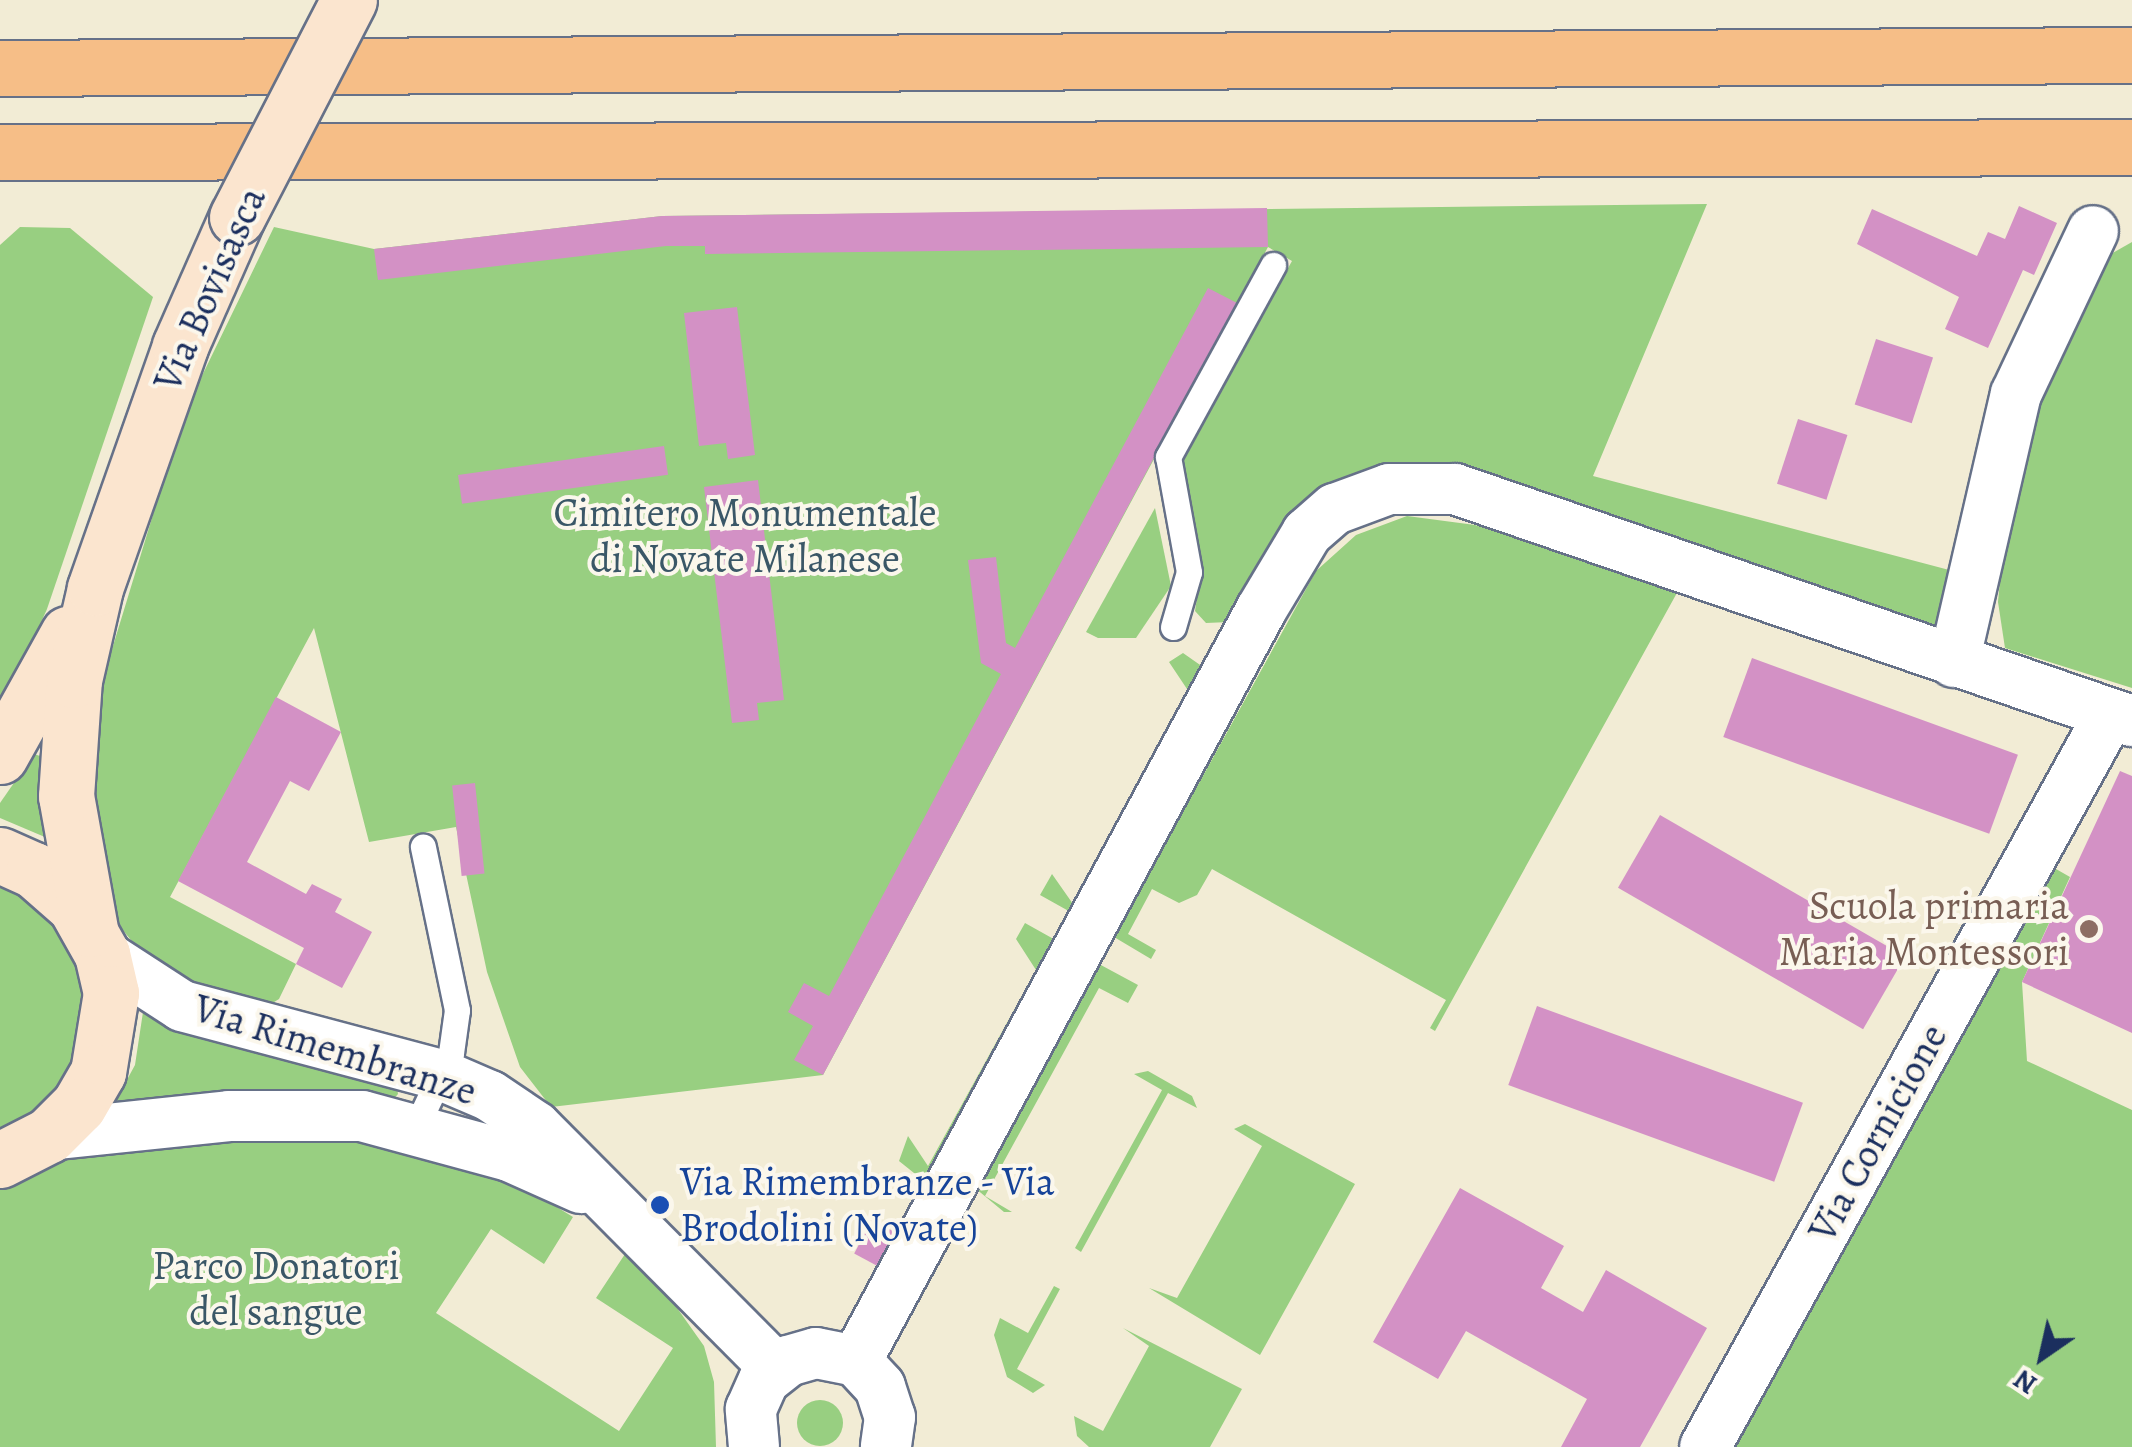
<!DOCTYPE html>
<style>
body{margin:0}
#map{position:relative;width:2132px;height:1447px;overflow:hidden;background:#f2ecd5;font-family:Alegreya,serif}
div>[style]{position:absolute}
.green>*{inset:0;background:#98cf81}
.round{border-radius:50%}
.building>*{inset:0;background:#d391c5;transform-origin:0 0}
.roads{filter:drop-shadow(2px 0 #667188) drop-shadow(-2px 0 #667188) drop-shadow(0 2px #667188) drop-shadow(0 -2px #667188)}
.lane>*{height:25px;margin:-12.5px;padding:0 12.5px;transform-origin:12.5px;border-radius:12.5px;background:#fff}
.street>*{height:50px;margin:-25px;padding:0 25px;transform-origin:25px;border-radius:25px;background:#fff}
.secondary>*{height:55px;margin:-27.5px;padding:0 27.5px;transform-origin:27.5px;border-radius:27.5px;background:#fbe5cf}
.highway>*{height:55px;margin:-27.5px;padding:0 27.5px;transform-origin:27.5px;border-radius:27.5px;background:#f6be87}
.bridges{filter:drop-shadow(2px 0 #667188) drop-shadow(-2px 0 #667188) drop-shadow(0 2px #667188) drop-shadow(0 -2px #667188)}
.secondary-bridge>*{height:55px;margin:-27.5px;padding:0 27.5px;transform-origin:27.5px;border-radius:27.5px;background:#fbe5cf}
.dots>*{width:28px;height:28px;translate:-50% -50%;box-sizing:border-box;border:5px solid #fbf7ec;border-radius:50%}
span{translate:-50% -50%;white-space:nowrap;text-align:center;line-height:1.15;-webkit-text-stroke:8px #fbf7ec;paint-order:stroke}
.street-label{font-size:40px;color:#1b2f5e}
.park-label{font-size:40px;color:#3a5767}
.education-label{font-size:40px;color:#785e54}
.right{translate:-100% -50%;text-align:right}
.transit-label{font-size:40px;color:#164399}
.left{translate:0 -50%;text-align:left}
.north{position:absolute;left:1992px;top:1307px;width:100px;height:100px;-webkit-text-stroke:8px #fbf7ec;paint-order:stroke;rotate:214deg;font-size:28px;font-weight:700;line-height:40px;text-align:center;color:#1b2f5e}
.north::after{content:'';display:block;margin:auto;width:35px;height:45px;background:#1b2f5e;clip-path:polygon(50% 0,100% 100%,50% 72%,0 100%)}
</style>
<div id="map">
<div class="green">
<i style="clip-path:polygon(1707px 204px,1593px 476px,1953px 571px,1934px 632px,1432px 464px,1363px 471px,1342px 482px,1229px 622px,1206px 623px,1195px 611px,1201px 571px,1180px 461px,1292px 261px,1268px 247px,823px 1075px,551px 1107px,520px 1067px,487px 972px,456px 827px,369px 842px,314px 628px,170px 897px,296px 964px,279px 999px,266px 1007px,212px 1001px,150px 963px,121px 928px,87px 821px,95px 705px,184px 413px,274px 227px,374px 249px,662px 216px)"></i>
<i style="clip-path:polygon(20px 227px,70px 228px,153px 297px,47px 609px,0 714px,0 245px)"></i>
<i style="clip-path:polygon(2132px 242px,2132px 688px,2005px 648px,1998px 602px,2010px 477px,2088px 267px)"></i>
<i style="clip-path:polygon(1155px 508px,1171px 586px,1136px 638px,1098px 638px,1086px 632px)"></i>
<i style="clip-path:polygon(1407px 516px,1475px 525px,1678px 591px,1435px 1031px,1430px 1028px,1446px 1000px,1212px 869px,1197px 895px,1179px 903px,1152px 889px,1128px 934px,1156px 950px,1151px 959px,1114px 937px,1316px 571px,1356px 535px)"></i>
<i style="clip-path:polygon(1183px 653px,1203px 667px,1074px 914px,1040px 895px,1052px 874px,1073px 904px,1189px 692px,1169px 662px)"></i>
<i style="clip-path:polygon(34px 754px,58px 762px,59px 843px,0 818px,0 803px)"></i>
<i style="clip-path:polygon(2021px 849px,2070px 877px,2022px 982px,2027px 1061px,2132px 1110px,2132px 1447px,1693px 1447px)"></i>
<i style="clip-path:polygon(0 881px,48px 913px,78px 962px,85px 1017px,70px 1072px,54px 1095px,0 1134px)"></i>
<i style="clip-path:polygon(1025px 923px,1059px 942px,932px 1173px,919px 1177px,899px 1161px,908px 1136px,928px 1166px,1036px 970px,1016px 939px)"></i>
<i style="clip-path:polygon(1099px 964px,1138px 985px,1128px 1003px,1099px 988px,985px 1196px,1012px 1212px,1004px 1212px,975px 1188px)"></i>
<i style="clip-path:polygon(143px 1012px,191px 1035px,397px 1088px,398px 1094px,392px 1101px,110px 1111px,135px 1065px)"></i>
<i style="clip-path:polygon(1148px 1071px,1192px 1096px,1197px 1108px,1168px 1093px,1081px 1252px,1075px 1248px,1162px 1090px,1134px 1074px)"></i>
<i style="clip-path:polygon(1245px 1124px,1355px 1184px,1260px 1355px,1149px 1288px,1177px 1298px,1262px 1146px,1234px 1129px)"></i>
<i style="clip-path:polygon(173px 1138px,412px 1142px,529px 1190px,573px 1217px,544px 1264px,491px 1229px,436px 1313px,619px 1431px,673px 1348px,596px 1298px,625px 1254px,653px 1274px,704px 1346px,714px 1382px,716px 1447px,0 1447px,0 1183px,57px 1155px)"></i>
<i style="clip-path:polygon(1054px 1286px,1060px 1289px,1017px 1369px,1045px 1385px,1033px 1393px,1007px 1377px,994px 1335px,1000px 1318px,1028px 1333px)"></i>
<i style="clip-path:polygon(1123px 1328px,1242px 1389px,1210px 1447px,1089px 1447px,1077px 1436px,1074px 1416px,1103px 1431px,1149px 1346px)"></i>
<i class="round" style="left:797px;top:1400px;width:46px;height:46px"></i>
</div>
<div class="building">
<i style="clip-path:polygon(2019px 206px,2057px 223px,2034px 275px,2023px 270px,1988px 348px,1945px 329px,1959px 297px,1857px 244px,1872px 209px,1977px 256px,1988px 232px,2005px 239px)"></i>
<i style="clip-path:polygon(1267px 208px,1268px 247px,705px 254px,705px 246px,666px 246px,378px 280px,374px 249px,662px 216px)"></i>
<i style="clip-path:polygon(1208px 288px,1237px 303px,823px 1075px,794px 1060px,813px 1026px,788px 1012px,804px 983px,829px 996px,1001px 674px,981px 663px,968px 560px,996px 557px,1006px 643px,1015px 648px)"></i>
<i style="clip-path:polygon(737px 307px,755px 455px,728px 459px,726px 443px,699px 446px,684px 313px)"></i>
<i style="left:1876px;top:339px;width:60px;height:69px;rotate:18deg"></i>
<i style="left:1798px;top:419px;width:52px;height:68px;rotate:18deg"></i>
<i style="left:664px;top:446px;width:29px;height:208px;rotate:82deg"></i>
<i style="clip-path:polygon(758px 480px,784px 700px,757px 703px,759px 720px,732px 723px,704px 487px)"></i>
<i style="left:1752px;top:658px;width:283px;height:84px;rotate:20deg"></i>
<i style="clip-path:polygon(276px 697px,341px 732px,309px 791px,290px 781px,247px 862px,306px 894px,312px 884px,342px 899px,335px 912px,372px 932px,342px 988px,296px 964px,304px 948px,178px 881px)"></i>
<i style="clip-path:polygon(2120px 771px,2132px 776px,2132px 1033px,2022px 982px)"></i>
<i style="left:475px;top:783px;width:91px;height:23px;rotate:84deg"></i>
<i style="left:1660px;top:815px;width:283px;height:84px;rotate:30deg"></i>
<i style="left:1537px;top:1006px;width:283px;height:84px;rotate:20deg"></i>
<i style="clip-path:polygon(1460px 1188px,1564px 1246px,1541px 1288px,1583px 1312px,1606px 1270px,1707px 1328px,1640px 1447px,1561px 1447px,1587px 1399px,1466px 1331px,1438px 1379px,1373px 1342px)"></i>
<i style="left:872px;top:1220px;width:30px;height:38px;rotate:28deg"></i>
</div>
<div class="roads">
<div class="lane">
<i style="left:1173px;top:627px;width:57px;rotate:-73.8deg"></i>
<i style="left:1189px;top:572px;width:117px;rotate:-100.3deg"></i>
<i style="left:1168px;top:457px;width:219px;rotate:-61.3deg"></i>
<i style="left:416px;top:1127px;width:82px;rotate:-64.7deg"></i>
<i style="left:451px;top:1053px;width:43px;rotate:-82.1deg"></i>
<i style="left:457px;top:1010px;width:167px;rotate:-101.8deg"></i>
</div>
<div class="street">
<i style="left:1954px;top:662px;width:275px;rotate:-77deg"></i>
<i style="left:2016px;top:394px;width:180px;rotate:-64.7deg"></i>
<i style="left:102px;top:954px;width:95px;rotate:33deg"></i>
<i style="left:182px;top:1006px;width:268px;rotate:14.9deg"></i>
<i style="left:441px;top:1075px;width:53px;rotate:23.2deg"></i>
<i style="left:490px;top:1096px;width:55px;rotate:34deg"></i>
<i style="left:536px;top:1127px;width:341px;rotate:45.2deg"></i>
<i style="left:49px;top:1135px;width:181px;rotate:-6deg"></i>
<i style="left:229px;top:1116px;width:133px"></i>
<i style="left:362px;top:1116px;width:152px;rotate:15.2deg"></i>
<i style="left:509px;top:1156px;width:79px;rotate:24deg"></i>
<i style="left:856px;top:1361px;width:853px;rotate:-61.66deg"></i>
<i style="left:1261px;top:610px;width:90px;rotate:-59.1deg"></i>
<i style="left:1307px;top:533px;width:37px;rotate:-41deg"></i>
<i style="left:1335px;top:509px;width:58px;rotate:-20.3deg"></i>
<i style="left:1389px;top:489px;width:66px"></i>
<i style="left:1455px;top:489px;width:716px;rotate:18.92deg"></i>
<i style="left:754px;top:1447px;width:38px;rotate:-95deg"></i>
<i style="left:751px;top:1409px;width:32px;rotate:-66deg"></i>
<i style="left:764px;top:1380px;width:31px;rotate:-38deg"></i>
<i style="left:788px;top:1361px;width:29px;rotate:-16deg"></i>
<i style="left:816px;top:1353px;width:41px;rotate:11.3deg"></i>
<i style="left:856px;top:1361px;width:35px;rotate:47deg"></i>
<i style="left:880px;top:1387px;width:32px;rotate:72deg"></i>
<i style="left:890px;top:1417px;width:30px;rotate:98deg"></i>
<i style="left:1705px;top:1447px;width:837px;rotate:-61.08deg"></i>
</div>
<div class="secondary">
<i style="left:0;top:756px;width:140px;rotate:-60.9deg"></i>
<i style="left:0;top:855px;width:37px;rotate:24deg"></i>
<i style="left:34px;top:870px;width:55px;rotate:41.3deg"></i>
<i style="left:75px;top:906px;width:55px;rotate:60.6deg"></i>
<i style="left:102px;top:954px;width:40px;rotate:77deg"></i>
<i style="left:111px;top:993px;width:80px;rotate:99.3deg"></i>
<i style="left:98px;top:1072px;width:39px;rotate:120deg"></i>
<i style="left:78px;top:1106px;width:41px;rotate:135deg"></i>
<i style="left:49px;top:1135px;width:55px;rotate:153deg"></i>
<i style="left:90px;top:929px;width:135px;rotate:-100.2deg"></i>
<i style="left:66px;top:796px;width:116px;rotate:-86.1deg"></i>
<i style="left:74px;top:680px;width:94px;rotate:-77.1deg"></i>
<i style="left:95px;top:588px;width:256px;rotate:-70.6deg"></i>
<i style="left:180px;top:346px;width:141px;rotate:-66.2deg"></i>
</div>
<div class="highway">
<i style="left:0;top:68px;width:2132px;rotate:-0.35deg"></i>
<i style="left:0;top:152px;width:2132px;rotate:-0.13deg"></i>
</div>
</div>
<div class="bridges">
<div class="secondary-bridge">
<i style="left:237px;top:217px;width:244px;rotate:-62.7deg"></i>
</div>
</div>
<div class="dots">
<i style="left:2089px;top:929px;background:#8d6e63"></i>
<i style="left:660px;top:1205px;background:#1a4fb4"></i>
</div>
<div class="street-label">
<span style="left:210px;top:289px;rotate:-66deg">Via Bovisasca</span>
<span style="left:335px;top:1050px;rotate:17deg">Via Rimembranze</span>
<span style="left:1878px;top:1133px;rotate:-61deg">Via Cornicione</span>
</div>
<div class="park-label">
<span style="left:745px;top:536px">Cimitero Monumentale<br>di Novate Milanese</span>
<span style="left:276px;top:1289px">Parco Donatori<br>del sangue</span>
</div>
<div class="education-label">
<span class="right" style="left:2069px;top:929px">Scuola primaria<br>Maria Montessori</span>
</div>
<div class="transit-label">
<span class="left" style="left:680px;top:1205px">Via Rimembranze - Via<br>Brodolini (Novate)</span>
</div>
<div class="north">N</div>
</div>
